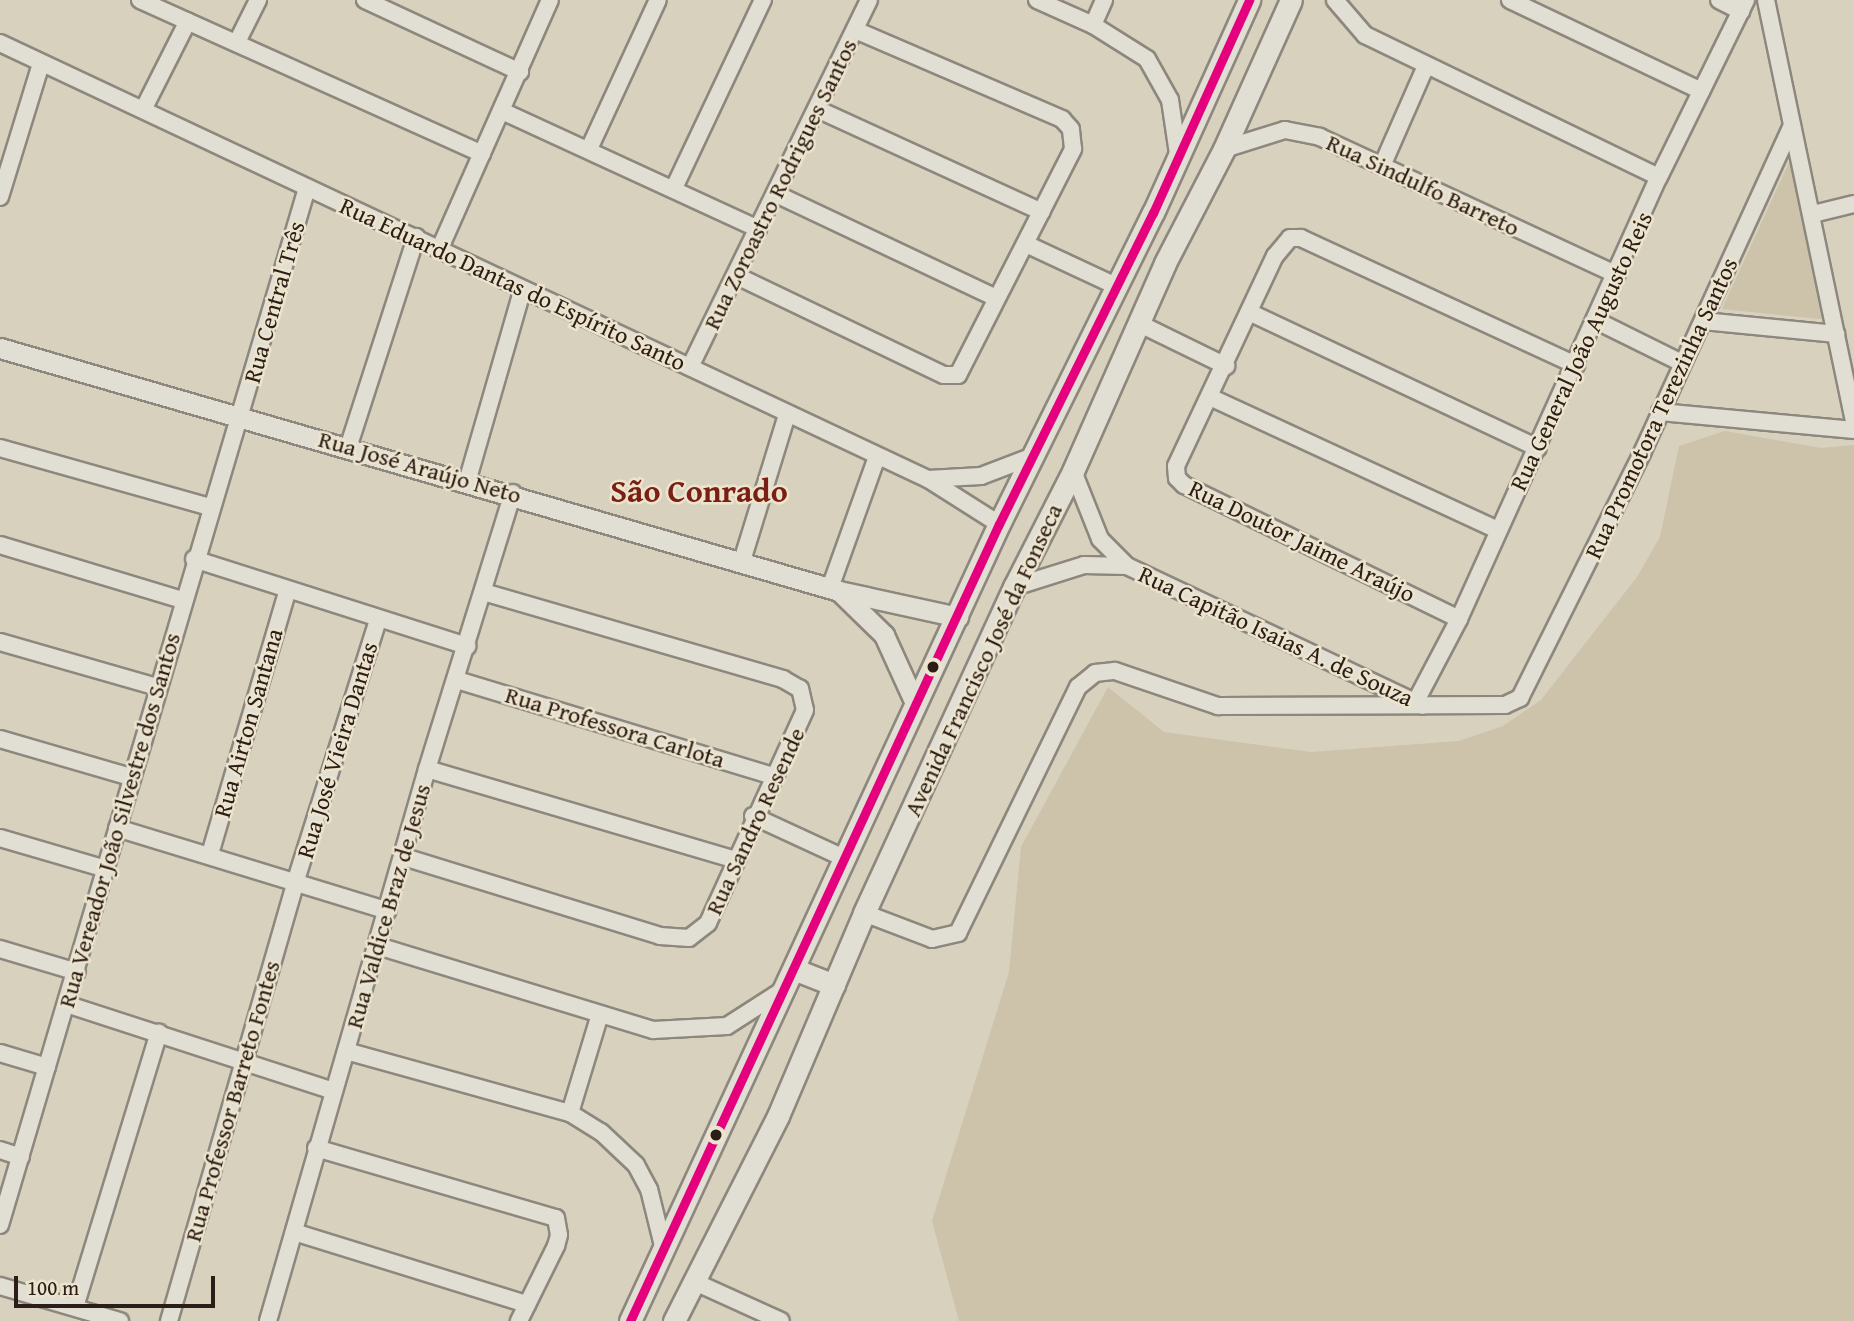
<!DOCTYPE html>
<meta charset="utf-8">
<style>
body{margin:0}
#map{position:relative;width:1854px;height:1321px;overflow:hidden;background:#d8d1be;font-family:"Gentium Book Plus",serif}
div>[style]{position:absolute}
.green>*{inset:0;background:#cdc2aa}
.roads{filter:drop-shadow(2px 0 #8d877d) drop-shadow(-2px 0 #8d877d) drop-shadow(0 2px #8d877d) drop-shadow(0 -2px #8d877d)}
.minor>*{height:16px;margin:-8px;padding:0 8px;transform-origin:8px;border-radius:8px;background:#e1ded4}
.tertiary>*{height:19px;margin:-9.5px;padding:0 9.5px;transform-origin:9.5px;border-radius:9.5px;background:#e1ded4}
.secondary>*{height:21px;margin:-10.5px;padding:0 10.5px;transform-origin:10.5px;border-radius:10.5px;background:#e1ded4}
.bus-1>*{height:9px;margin:-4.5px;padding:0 4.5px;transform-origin:4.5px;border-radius:4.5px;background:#e5007d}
.dots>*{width:19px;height:19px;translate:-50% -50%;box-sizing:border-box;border:4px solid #ede4ce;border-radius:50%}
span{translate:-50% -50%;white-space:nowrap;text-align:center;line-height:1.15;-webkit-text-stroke:5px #ede4ce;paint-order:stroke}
.street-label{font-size:24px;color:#2b1d17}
.district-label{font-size:32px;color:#7a1f14;font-weight:700}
.scale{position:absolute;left:14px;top:1276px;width:201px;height:32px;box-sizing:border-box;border:4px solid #2b1d17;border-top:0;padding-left:9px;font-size:21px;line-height:24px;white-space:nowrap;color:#2b1d17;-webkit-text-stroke:5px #ede4ce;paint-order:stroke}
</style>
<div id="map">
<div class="green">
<i style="clip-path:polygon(1796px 147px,1830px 320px,1722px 309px)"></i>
<i style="clip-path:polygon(1725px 431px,1821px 448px,1854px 445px,1854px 1321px,959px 1321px,932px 1221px,1009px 972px,1021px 847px,1108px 687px,1164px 732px,1311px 752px,1459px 741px,1503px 726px,1541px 700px,1637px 577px,1660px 537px,1679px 446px)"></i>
</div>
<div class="roads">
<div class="minor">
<i style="left:140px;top:0;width:375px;rotate:24.2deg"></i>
<i style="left:365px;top:0;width:171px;rotate:24.9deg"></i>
<i style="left:1037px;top:0;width:61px;rotate:24.1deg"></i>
<i style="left:1093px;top:25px;width:64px;rotate:32.2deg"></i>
<i style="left:1147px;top:59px;width:47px;rotate:60.7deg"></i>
<i style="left:1170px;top:100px;width:55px;rotate:81.6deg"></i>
<i style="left:1335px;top:0;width:46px;rotate:49.4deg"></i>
<i style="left:1365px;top:35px;width:326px;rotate:25.8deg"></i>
<i style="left:1510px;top:0;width:212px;rotate:25.4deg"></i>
<i style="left:1719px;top:0;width:25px;rotate:27deg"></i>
<i style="left:1766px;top:0;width:431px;rotate:78.2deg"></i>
<i style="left:1093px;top:25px;width:27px;rotate:-66deg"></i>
<i style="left:237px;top:42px;width:47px;rotate:-63.4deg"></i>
<i style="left:0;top:43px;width:1025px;rotate:25.17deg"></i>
<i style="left:928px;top:479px;width:53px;rotate:-3.2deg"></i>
<i style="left:981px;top:476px;width:56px;rotate:-21deg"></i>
<i style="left:144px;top:108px;width:97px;rotate:-63.2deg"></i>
<i style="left:817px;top:109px;width:247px;rotate:24.6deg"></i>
<i style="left:502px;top:111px;width:282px;rotate:24.7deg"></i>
<i style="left:589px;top:149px;width:164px;rotate:-65.2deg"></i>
<i style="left:1224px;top:149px;width:64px;rotate:-17.3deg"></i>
<i style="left:1285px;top:130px;width:36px;rotate:11deg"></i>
<i style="left:1320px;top:137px;width:327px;rotate:24.9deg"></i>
<i style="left:1382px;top:166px;width:109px;rotate:-66.3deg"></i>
<i style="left:674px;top:188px;width:208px;rotate:-64.7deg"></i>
<i style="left:776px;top:194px;width:243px;rotate:25.3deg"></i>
<i style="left:0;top:197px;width:139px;rotate:-72.9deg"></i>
<i style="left:1813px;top:214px;width:42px;rotate:-13.7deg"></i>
<i style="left:1026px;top:244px;width:97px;rotate:25deg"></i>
<i style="left:440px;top:248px;width:271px;rotate:-66.1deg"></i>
<i style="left:737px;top:276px;width:229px;rotate:25.6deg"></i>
<i style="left:944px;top:375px;width:14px"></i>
<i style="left:958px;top:375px;width:254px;rotate:-63deg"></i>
<i style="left:1073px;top:149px;width:20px;rotate:-96deg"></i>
<i style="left:1071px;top:129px;width:13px;rotate:-132deg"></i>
<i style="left:1062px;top:119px;width:225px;rotate:-156.7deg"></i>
<i style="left:1251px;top:313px;width:317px;rotate:25.2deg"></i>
<i style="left:1597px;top:321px;width:95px;rotate:26.3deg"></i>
<i style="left:1703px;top:321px;width:134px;rotate:5.6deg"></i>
<i style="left:1140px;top:324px;width:96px;rotate:26deg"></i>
<i style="left:690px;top:367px;width:408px;rotate:-64deg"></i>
<i style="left:1212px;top:398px;width:315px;rotate:24.8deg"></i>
<i style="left:1660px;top:412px;width:195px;rotate:5.3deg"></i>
<i style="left:0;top:448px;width:218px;rotate:15.7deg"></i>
<i style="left:348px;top:448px;width:222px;rotate:-72.1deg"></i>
<i style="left:1073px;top:471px;width:73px;rotate:68.3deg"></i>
<i style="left:1100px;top:539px;width:38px;rotate:45deg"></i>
<i style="left:1127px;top:566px;width:327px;rotate:25.3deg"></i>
<i style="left:928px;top:479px;width:84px;rotate:32.4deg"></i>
<i style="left:467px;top:482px;width:199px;rotate:-73.9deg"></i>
<i style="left:0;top:545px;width:190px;rotate:16.8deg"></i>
<i style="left:194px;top:559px;width:287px;rotate:17.7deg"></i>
<i style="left:742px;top:561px;width:153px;rotate:-72.9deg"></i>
<i style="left:1014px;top:587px;width:73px;rotate:-17.4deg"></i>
<i style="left:1084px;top:565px;width:43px;rotate:1.3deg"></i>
<i style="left:830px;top:588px;width:139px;rotate:-70.3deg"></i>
<i style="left:1459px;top:619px;width:306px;rotate:-154deg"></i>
<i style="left:1184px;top:485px;width:10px;rotate:-135deg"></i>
<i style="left:1177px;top:478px;width:12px;rotate:-95deg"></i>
<i style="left:1176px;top:466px;width:232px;rotate:-64.8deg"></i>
<i style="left:1275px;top:256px;width:23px;rotate:-50deg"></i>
<i style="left:1290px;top:238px;width:11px"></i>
<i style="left:1301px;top:238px;width:303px;rotate:24.8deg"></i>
<i style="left:0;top:642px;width:163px;rotate:16deg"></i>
<i style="left:457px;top:680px;width:329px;rotate:16.9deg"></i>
<i style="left:1416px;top:701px;width:93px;rotate:-62.3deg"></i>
<i style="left:1459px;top:619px;width:485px;rotate:-65.7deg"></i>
<i style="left:1659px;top:177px;width:197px;rotate:-63.8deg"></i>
<i style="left:0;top:739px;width:136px;rotate:16.2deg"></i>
<i style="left:427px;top:769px;width:319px;rotate:16.4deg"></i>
<i style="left:753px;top:816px;width:102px;rotate:24.8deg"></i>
<i style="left:117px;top:828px;width:283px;rotate:17deg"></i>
<i style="left:0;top:838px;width:110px;rotate:16.3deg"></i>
<i style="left:210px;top:854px;width:273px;rotate:-73.6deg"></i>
<i style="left:404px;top:857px;width:268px;rotate:17.1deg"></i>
<i style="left:660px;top:936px;width:29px;rotate:4deg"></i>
<i style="left:689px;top:938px;width:24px;rotate:-38deg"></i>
<i style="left:708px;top:923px;width:234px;rotate:-65.5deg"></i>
<i style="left:805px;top:710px;width:22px;rotate:-103deg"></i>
<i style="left:800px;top:689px;width:20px;rotate:-150deg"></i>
<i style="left:783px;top:679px;width:312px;rotate:-163.8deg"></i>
<i style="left:864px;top:913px;width:73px;rotate:20.9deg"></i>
<i style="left:932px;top:939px;width:27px;rotate:-13deg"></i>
<i style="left:958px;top:933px;width:274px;rotate:-64deg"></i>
<i style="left:1078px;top:687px;width:22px;rotate:-39deg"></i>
<i style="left:1095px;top:673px;width:20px;rotate:-6deg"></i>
<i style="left:1115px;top:671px;width:109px;rotate:18.8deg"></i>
<i style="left:1218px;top:706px;width:287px;rotate:-0.2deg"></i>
<i style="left:1505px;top:705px;width:17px;rotate:-25deg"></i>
<i style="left:1520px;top:698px;width:274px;rotate:-63.5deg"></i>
<i style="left:1642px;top:453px;width:360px;rotate:-65.4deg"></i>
<i style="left:378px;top:946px;width:288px;rotate:17deg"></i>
<i style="left:653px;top:1030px;width:74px;rotate:-3.1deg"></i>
<i style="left:727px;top:1026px;width:67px;rotate:-32.7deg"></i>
<i style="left:0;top:949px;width:80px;rotate:16.6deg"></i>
<i style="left:66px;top:1004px;width:281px;rotate:18deg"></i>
<i style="left:346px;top:1051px;width:232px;rotate:15.5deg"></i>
<i style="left:570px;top:1113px;width:36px;rotate:32deg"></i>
<i style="left:601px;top:1132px;width:48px;rotate:43.3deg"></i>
<i style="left:636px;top:1165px;width:27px;rotate:62deg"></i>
<i style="left:649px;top:1189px;width:63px;rotate:76.2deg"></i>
<i style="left:0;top:1053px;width:49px;rotate:16.6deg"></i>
<i style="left:570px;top:1113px;width:103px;rotate:-73.1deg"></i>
<i style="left:316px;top:1148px;width:250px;rotate:16.3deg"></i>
<i style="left:556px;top:1218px;width:17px;rotate:80deg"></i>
<i style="left:559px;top:1235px;width:11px;rotate:105deg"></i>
<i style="left:556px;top:1246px;width:84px;rotate:116.3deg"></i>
<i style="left:0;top:1150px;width:22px;rotate:18deg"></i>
<i style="left:0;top:1225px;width:1081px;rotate:-73.51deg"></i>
<i style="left:294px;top:1232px;width:244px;rotate:17.2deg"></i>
<i style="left:695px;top:1282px;width:94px;rotate:24.4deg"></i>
<i style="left:0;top:1286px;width:125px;rotate:16.3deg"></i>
<i style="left:75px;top:1307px;width:287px;rotate:-73deg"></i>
<i style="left:169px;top:1321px;width:459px;rotate:-73.9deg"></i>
<i style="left:296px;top:880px;width:273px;rotate:-72.5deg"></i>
<i style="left:268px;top:1321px;width:574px;rotate:-73.93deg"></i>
<i style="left:427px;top:769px;width:289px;rotate:-72.7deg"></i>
</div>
<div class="tertiary">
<i style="left:0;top:348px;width:873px;rotate:16.15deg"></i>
<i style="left:839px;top:591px;width:122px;rotate:12.3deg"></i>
<i style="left:840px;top:592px;width:62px;rotate:44.3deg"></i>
<i style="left:884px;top:635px;width:75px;rotate:65.5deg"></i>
</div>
<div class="secondary">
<i style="left:796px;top:970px;width:41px;rotate:21.5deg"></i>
<i style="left:630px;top:1321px;width:878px;rotate:-65.16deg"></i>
<i style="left:999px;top:524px;width:347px;rotate:-63.7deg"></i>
<i style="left:1153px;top:213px;width:234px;rotate:-65.7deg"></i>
<i style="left:674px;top:1321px;width:230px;rotate:-63.1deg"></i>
<i style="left:778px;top:1116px;width:220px;rotate:-67deg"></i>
<i style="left:864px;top:913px;width:359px;rotate:-65.3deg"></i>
<i style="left:1014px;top:587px;width:130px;rotate:-63deg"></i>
<i style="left:1073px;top:471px;width:227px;rotate:-66.1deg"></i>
<i style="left:1165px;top:263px;width:128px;rotate:-62.6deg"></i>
<i style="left:1224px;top:149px;width:163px;rotate:-65.8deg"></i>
</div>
</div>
<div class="bus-1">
<i style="left:630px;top:1321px;width:878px;rotate:-65.16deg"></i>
<i style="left:999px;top:524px;width:347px;rotate:-63.7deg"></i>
<i style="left:1153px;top:213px;width:234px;rotate:-65.7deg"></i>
</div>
<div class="dots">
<i style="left:933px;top:667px;background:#2b1d17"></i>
<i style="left:716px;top:1135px;background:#2b1d17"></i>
</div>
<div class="street-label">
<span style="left:780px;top:184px;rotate:-64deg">Rua Zoroastro Rodrigues Santos</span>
<span style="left:1423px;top:185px;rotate:25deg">Rua Sindulfo Barreto</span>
<span style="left:513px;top:284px;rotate:25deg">Rua Eduardo Dantas do Espírito Santo</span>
<span style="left:274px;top:302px;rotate:-74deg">Rua Central Três</span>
<span style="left:1581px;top:351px;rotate:-65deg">Rua General João Augusto Reis</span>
<span style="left:1661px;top:408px;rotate:-65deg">Rua Promotora Terezinha Santos</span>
<span style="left:420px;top:467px;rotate:16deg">Rua José Araújo Neto</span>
<span style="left:1302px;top:541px;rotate:26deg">Rua Doutor Jaime Araújo</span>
<span style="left:1276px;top:636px;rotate:25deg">Rua Capitão Isaias A. de Souza</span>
<span style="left:983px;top:660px;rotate:-65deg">Avenida Francisco José da Fonseca</span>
<span style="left:248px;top:723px;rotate:-74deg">Rua Airton Santana</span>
<span style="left:615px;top:727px;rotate:17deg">Rua Professora Carlota</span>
<span style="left:337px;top:750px;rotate:-73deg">Rua José Vieira Dantas</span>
<span style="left:119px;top:820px;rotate:-74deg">Rua Vereador João Silvestre dos Santos</span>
<span style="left:755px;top:821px;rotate:-65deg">Rua Sandro Resende</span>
<span style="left:388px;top:906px;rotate:-74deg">Rua Valdice Braz de Jesus</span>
<span style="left:232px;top:1101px;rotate:-74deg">Rua Professor Barreto Fontes</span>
</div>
<div class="district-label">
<span style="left:699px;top:491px">São Conrado</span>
</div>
<div class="scale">100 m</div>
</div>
